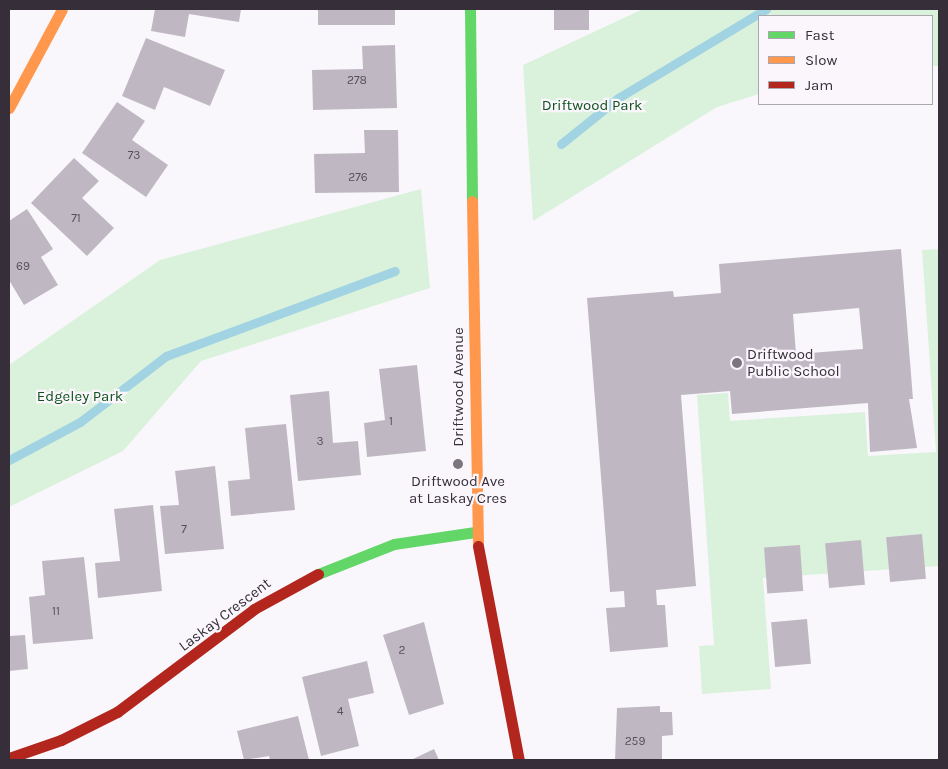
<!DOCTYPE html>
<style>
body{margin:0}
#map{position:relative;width:948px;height:769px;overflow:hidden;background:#f9f7fb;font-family:Karla,sans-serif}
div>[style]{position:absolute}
.green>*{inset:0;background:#daf2dc}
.stream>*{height:9px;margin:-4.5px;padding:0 4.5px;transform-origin:4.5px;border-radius:4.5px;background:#a1d3e2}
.building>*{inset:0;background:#bfb8c3;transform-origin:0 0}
.fast>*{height:11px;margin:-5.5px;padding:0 5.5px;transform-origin:5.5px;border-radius:5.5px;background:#63d668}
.slow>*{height:11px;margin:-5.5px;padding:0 5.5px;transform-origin:5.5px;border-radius:5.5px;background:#ff974d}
.jam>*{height:11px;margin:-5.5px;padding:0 5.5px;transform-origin:5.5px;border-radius:5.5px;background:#b3261e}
.dots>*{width:14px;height:14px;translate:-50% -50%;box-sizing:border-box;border:2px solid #faf6fc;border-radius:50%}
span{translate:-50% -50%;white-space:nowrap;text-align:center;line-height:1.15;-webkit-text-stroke:4.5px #faf6fc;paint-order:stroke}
.number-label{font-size:12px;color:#58515c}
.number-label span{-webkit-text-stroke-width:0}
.park-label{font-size:15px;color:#0e521c}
.poi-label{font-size:15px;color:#362f3a}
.left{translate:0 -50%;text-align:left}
.street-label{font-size:15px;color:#362f3a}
.frame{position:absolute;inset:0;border:10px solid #362f3a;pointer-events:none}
.legend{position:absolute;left:758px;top:15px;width:175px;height:90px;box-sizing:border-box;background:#faf6fc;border:1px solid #aca6ae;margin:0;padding:6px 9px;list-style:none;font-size:15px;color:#362f3a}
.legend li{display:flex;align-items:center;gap:10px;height:25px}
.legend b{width:25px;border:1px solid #aca6ae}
</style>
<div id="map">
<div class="green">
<i style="clip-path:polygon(643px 9px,939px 9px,939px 66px,932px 66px,932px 16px,759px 16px,759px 94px,717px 107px,533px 221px,523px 65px)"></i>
<i style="clip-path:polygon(421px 189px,430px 288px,201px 361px,123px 451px,9px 507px,9px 365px,160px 260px)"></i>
<i style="clip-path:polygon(939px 249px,939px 566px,763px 578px,771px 689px,702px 694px,699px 646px,714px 645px,697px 395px,728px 393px,730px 421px,865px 412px,868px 456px,936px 452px,922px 250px)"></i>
</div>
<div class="stream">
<i style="left:561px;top:144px;width:73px;rotate:-38.9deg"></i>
<i style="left:618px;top:98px;width:173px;rotate:-31deg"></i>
<i style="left:9px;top:460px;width:81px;rotate:-28.2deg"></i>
<i style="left:80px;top:422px;width:108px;rotate:-37.5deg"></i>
<i style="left:166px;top:356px;width:244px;rotate:-20.4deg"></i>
</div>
<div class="building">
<i style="clip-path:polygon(155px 9px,241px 9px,239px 22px,189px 14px,185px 37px,151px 31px)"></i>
<i style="left:318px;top:9px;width:77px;height:16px"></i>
<i style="left:554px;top:9px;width:35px;height:21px"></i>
<i style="clip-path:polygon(146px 38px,225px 70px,210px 106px,164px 87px,155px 110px,122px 96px)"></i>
<i style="clip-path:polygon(395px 45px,397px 108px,313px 110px,312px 70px,363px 69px,362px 46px)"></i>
<i style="clip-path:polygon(117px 102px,145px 121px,132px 140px,168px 165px,146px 197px,82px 153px)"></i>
<i style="clip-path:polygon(364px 130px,398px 130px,399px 192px,315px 193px,314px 154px,365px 153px)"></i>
<i style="clip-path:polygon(74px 158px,99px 181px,82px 198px,114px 228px,87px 256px,31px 203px)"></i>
<i style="clip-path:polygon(27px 209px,53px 249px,41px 257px,58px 285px,24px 305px,9px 280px,9px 221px)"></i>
<i style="clip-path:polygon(evenodd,901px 249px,913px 399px,909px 399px,917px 448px,870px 452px,868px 403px,732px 414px,730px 391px,681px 395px,696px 586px,656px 590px,657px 605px,665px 605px,668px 647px,610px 652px,606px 608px,625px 607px,624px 591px,610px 592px,587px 298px,673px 291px,674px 297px,721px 293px,719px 264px,901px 249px,859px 308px,863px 349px,796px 354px,793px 314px,859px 308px)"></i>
<i style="clip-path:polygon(417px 365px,426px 451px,367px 457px,364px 423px,385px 420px,379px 369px)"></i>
<i style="clip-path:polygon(329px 391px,333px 443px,358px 441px,361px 475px,298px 481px,290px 395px)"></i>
<i style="clip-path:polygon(286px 424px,295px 510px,231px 516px,228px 481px,250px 479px,245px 428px)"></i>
<i style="clip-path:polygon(215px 466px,224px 549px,165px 554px,160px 506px,179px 505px,175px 471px)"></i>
<i style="clip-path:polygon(153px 505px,162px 591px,98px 598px,95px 563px,120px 561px,114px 509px)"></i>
<i style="left:922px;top:534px;width:45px;height:36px;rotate:85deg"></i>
<i style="left:861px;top:540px;width:45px;height:36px;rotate:85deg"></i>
<i style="left:800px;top:545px;width:46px;height:36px;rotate:86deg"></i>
<i style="clip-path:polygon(84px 557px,93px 639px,33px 644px,29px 597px,45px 595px,42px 561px)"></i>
<i style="left:807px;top:619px;width:45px;height:36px;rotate:85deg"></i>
<i style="clip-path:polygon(424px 622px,444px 704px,409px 715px,383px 635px)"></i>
<i style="clip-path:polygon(25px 635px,28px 669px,9px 671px,9px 636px)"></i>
<i style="clip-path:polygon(367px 661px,374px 693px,348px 699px,359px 746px,321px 756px,302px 677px)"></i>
<i style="clip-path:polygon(660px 706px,660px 712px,672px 712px,673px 735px,662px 736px,662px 760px,615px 760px,617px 708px)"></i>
<i style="clip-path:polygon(298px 716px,309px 760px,270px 760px,269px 756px,244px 760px,237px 731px)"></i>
<i style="clip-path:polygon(434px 749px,439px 760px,411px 760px)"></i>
</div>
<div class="fast">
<i style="left:470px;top:9px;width:192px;rotate:89.4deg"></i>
<i style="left:318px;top:574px;width:82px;rotate:-21.5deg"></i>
<i style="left:394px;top:544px;width:82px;rotate:-8.4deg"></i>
</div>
<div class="slow">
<i style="left:9px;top:108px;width:112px;rotate:-61.8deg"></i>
<i style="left:472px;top:201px;width:345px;rotate:89deg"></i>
</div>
<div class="jam">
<i style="left:478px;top:546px;width:218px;rotate:79.2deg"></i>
<i style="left:9px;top:758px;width:55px;rotate:-19.1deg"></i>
<i style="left:61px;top:740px;width:63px;rotate:-26.6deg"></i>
<i style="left:117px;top:712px;width:171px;rotate:-36.9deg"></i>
<i style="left:254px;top:609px;width:73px;rotate:-28.7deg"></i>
</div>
<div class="dots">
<i style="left:737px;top:363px;background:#7a757e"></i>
<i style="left:458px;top:464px;background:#7a757e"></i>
</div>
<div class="number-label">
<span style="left:357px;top:81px">278</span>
<span style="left:134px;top:156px">73</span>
<span style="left:358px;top:178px">276</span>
<span style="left:76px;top:219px">71</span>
<span style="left:23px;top:267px">69</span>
<span style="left:391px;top:422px">1</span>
<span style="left:320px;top:442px">3</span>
<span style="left:184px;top:530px">7</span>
<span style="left:56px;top:612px">11</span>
<span style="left:402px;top:651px">2</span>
<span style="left:340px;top:712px">4</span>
<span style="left:635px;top:742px">259</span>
</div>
<div class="park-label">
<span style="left:592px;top:106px">Driftwood Park</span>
<span style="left:80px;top:397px">Edgeley Park</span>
</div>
<div class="poi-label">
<span class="left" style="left:747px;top:363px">Driftwood<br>Public School</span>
<span style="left:458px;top:490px">Driftwood Ave<br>at Laskay Cres</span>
</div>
<div class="street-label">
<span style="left:459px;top:387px;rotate:-90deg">Driftwood Avenue</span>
<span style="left:225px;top:615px;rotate:-37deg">Laskay Crescent</span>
</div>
<div class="frame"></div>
<ul class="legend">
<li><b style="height:6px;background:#63d668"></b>Fast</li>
<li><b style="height:6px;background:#ff974d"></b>Slow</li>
<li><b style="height:6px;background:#b3261e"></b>Jam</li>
</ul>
</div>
